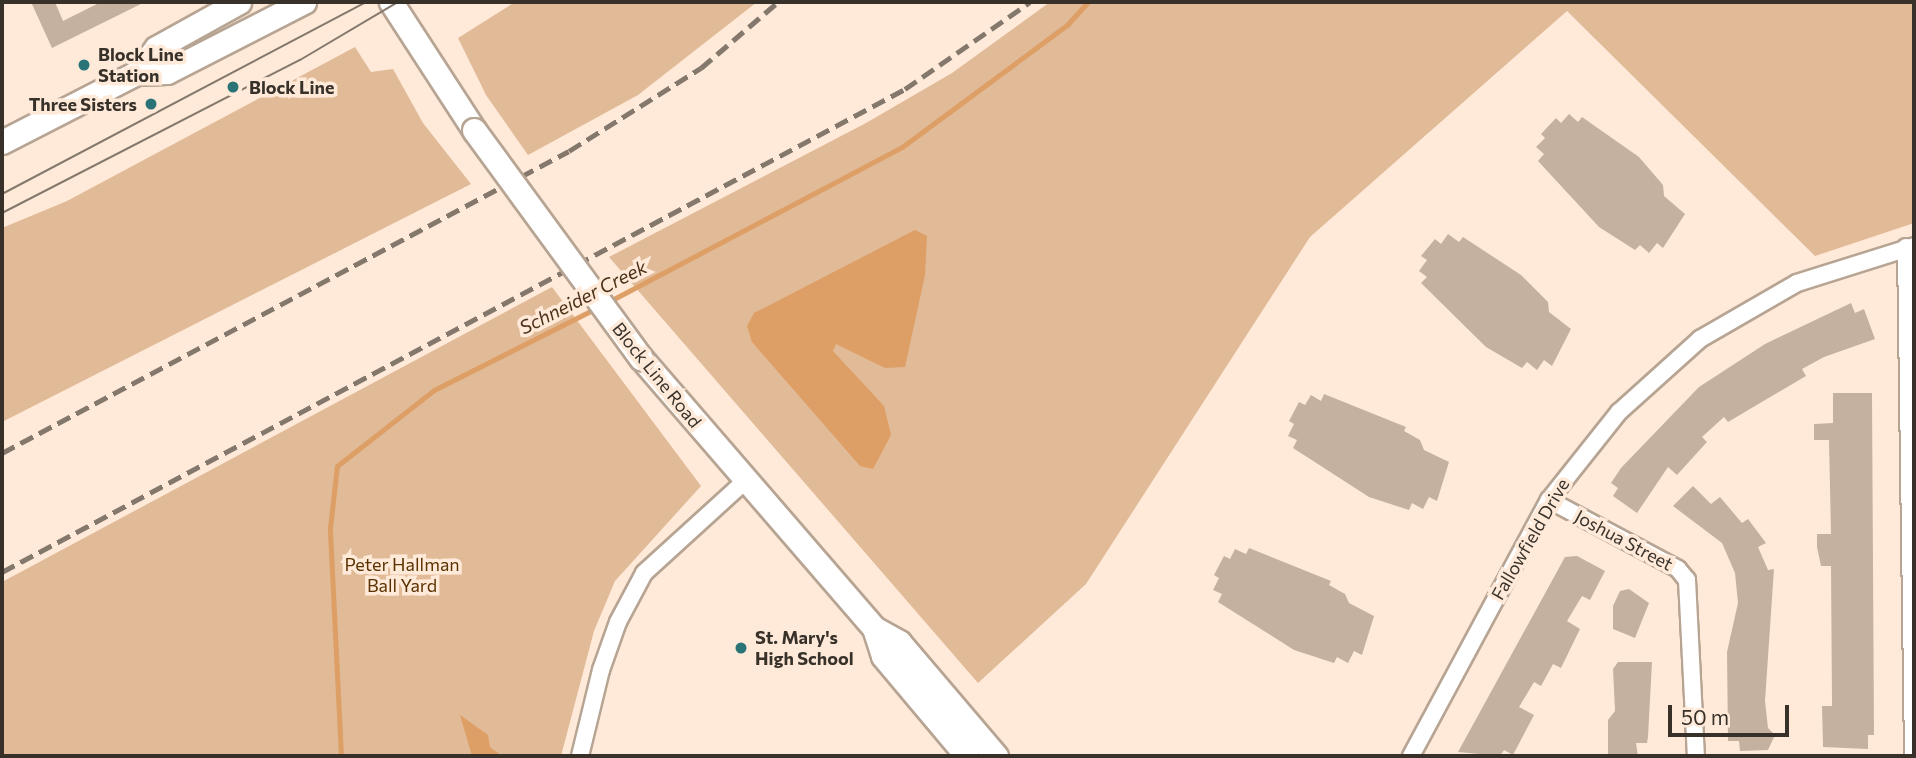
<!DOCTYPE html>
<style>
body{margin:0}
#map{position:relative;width:1916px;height:758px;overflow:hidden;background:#ffead9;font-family:Commissioner,sans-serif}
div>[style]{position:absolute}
.green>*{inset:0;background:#e1ba97}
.water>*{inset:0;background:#dd9f65}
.stream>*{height:5px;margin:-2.5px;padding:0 2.5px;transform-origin:2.5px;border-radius:2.5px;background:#dd9f65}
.building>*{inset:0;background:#c4b1a0}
.roads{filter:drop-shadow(2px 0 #b7a493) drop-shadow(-2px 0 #b7a493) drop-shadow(0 2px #b7a493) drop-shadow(0 -2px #b7a493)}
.street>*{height:16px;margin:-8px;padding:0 8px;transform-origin:8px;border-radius:8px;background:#fff}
.secondary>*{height:23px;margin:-11.5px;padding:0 11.5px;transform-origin:11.5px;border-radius:11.5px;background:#fff}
.tram>*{height:2px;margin:-1px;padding:0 1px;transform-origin:1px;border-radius:1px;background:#84786d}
.rail>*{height:5px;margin-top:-2.5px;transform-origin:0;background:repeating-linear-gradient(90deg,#84786d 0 14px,transparent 0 21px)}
.bridges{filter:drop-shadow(2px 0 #b7a493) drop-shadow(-2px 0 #b7a493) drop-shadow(0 2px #b7a493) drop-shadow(0 -2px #b7a493)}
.secondary-bridge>*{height:23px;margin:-11.5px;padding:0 11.5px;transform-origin:11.5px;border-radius:11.5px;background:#fff}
.dots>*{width:19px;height:19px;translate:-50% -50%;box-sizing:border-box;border:4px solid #ffead9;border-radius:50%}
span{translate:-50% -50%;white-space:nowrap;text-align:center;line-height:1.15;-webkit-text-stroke:7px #ffead9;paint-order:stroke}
.poi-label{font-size:18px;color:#38312a;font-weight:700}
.left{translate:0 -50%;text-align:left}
.right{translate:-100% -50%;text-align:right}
.street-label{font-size:18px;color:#38312a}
.park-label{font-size:18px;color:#5b3302}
.water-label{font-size:19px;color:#4b3117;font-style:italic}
.frame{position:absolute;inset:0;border:4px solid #38312a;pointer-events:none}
.scale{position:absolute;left:1668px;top:705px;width:121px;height:32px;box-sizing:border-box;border:4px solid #38312a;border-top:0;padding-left:9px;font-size:21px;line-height:24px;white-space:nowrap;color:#38312a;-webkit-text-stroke:5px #ffead9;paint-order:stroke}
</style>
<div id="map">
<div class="green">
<i style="clip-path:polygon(515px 2px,757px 2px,638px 95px,528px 155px,486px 95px,458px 38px)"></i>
<i style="clip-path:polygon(1050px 2px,1914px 2px,1914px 223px,1815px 256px,1567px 11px,1310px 237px,1086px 584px,978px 683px,609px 257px,866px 123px,952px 73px)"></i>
<i style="clip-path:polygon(355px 47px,371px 72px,393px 69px,423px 123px,471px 184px,2px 422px,2px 228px,67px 201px)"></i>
<i style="clip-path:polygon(552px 287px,701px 486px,615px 581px,594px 631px,561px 756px,2px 756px,2px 582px)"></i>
</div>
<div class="water">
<i style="clip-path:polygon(915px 230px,927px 236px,925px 275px,905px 367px,885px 368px,836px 344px,833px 351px,884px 406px,891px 435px,873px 469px,860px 466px,752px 342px,747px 326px,754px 313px)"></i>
<i style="clip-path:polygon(460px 715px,488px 735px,490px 747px,502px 756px,472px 756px)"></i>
</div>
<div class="stream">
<i style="left:608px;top:302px;width:332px;rotate:-27.8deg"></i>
<i style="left:902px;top:147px;width:207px;rotate:-36.5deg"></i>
<i style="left:1068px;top:24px;width:30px;rotate:-48deg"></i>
<i style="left:341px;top:756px;width:228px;rotate:-92.8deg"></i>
<i style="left:330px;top:528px;width:62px;rotate:-83.6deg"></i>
<i style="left:337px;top:466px;width:123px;rotate:-38.1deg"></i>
<i style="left:434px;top:390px;width:182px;rotate:-26.8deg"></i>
</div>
<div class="building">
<i style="clip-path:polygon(31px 2px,55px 2px,63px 21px,101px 2px,145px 2px,52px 48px)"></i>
<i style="clip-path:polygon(1569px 114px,1578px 122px,1582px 117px,1639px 157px,1663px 185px,1664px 196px,1685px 214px,1663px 248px,1657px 243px,1649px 253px,1640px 245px,1635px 250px,1599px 227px,1538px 161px,1544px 154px,1536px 147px,1545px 138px,1541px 134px,1556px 118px,1561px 123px)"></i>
<i style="clip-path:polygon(1448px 234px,1459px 242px,1463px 237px,1521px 275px,1548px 302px,1549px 312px,1571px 329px,1552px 366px,1544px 360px,1537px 370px,1527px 362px,1522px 368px,1486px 347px,1421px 283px,1427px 277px,1419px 271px,1427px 260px,1421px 256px,1435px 239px,1441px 244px)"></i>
<i style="clip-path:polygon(1851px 303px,1855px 313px,1864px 309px,1875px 339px,1824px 357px,1802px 369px,1806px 376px,1728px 422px,1724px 417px,1702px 437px,1707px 442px,1677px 475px,1668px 467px,1637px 513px,1613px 496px,1618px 488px,1611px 483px,1621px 468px,1699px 387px,1765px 344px)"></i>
<i style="clip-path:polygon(1833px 393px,1872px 393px,1874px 735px,1868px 735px,1868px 749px,1823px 747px,1822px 706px,1832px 706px,1831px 566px,1821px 566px,1817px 547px,1817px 534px,1831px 534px,1829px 440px,1814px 440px,1814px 424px,1833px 423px)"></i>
<i style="clip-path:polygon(1324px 394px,1406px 427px,1404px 431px,1420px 440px,1424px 450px,1449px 462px,1437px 501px,1429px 497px,1423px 509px,1412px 503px,1409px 510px,1369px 497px,1293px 448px,1297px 440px,1288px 436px,1294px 424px,1289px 421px,1299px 402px,1305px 405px,1311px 395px,1321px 401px)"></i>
<i style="clip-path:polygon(1693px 486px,1711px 504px,1720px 497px,1742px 523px,1748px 519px,1766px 543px,1758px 547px,1768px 570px,1774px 569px,1765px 701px,1768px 728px,1775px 735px,1768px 750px,1740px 751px,1739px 741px,1728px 741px,1727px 652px,1738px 603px,1735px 573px,1722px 543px,1673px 506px)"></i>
<i style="clip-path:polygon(1249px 548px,1331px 581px,1329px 585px,1345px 594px,1349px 603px,1374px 616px,1362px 655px,1354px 651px,1348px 663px,1337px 657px,1334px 663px,1294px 650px,1218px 602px,1222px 594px,1213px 590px,1219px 578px,1214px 575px,1224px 556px,1230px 559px,1235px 549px,1246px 554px)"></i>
<i style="clip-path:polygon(1577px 556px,1605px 571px,1590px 600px,1582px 596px,1567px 621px,1580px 629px,1561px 668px,1553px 664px,1541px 686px,1534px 682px,1519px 707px,1534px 715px,1513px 755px,1504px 750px,1500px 756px,1458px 752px,1565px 557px)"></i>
<i style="clip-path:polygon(1629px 589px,1649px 603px,1635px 638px,1613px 629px,1613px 606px,1620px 591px)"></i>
<i style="clip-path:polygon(1618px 662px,1652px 662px,1648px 737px,1647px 743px,1636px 743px,1638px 756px,1608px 756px,1608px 720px,1615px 711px,1613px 669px)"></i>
</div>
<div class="roads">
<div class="street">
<i style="left:1906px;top:247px;width:509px;rotate:89.21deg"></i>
<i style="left:1549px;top:500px;width:146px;rotate:28.1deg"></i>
<i style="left:1678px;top:569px;width:14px;rotate:51deg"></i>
<i style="left:1687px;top:580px;width:176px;rotate:87.1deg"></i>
<i style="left:580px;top:756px;width:89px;rotate:-76.3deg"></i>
<i style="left:601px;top:670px;width:51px;rotate:-70.5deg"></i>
<i style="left:618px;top:622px;width:55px;rotate:-62deg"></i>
<i style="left:644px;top:573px;width:135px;rotate:-42.3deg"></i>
<i style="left:1411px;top:756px;width:291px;rotate:-61.7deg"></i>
<i style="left:1549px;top:500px;width:112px;rotate:-51.5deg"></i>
<i style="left:1619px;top:412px;width:109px;rotate:-42deg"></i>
<i style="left:1700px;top:339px;width:112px;rotate:-30deg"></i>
<i style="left:1797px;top:283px;width:123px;rotate:-17.5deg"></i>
</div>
<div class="secondary">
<i style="left:391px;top:2px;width:153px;rotate:57deg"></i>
<i style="left:136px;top:73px;width:31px;rotate:-2deg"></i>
<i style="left:167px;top:72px;width:154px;rotate:-27.1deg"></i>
<i style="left:2px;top:142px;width:151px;rotate:-27.2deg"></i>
<i style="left:136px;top:73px;width:32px;rotate:-51deg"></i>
<i style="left:156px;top:48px;width:95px;rotate:-29deg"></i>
<i style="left:641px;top:358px;width:357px;rotate:49.2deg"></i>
<i style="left:874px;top:628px;width:29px;rotate:29deg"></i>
<i style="left:899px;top:642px;width:150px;rotate:49.6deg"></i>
<i style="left:874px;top:628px;width:29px;rotate:72deg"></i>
<i style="left:883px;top:656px;width:131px;rotate:50deg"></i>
</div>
</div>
<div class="tram">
<i style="left:2px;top:194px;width:412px;rotate:-27.8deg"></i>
<i style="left:2px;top:213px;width:335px;rotate:-27.2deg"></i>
<i style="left:300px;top:60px;width:114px;rotate:-30.6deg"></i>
</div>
<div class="rail">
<i style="left:2px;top:453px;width:642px;rotate:-28.04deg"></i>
<i style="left:569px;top:151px;width:156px;rotate:-32.2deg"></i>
<i style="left:701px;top:68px;width:101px;rotate:-40.6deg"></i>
<i style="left:2px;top:572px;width:1024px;rotate:-28.14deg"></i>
<i style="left:905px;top:89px;width:152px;rotate:-34.8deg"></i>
</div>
<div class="bridges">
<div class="secondary-bridge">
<i style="left:474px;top:130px;width:283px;rotate:53.8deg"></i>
</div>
</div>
<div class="dots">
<i style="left:84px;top:65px;background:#2a7478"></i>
<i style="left:233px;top:87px;background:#2a7478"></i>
<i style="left:151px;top:104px;background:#2a7478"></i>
<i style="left:741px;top:648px;background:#2a7478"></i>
</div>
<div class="poi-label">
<span class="left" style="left:98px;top:65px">Block Line<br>Station</span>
<span class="left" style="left:249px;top:87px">Block Line</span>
<span class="right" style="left:137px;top:104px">Three Sisters</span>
<span class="left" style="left:755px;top:648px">St. Mary's<br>High School</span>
</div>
<div class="street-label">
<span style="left:657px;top:375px;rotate:51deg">Block Line Road</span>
<span style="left:1530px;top:539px;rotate:-60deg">Fallowfield Drive</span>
<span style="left:1624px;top:540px;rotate:28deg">Joshua Street</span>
</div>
<div class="park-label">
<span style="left:402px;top:575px">Peter Hallman<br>Ball Yard</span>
</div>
<div class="water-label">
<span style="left:583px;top:297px;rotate:-27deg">Schneider Creek</span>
</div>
<div class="frame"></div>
<div class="scale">50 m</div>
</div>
